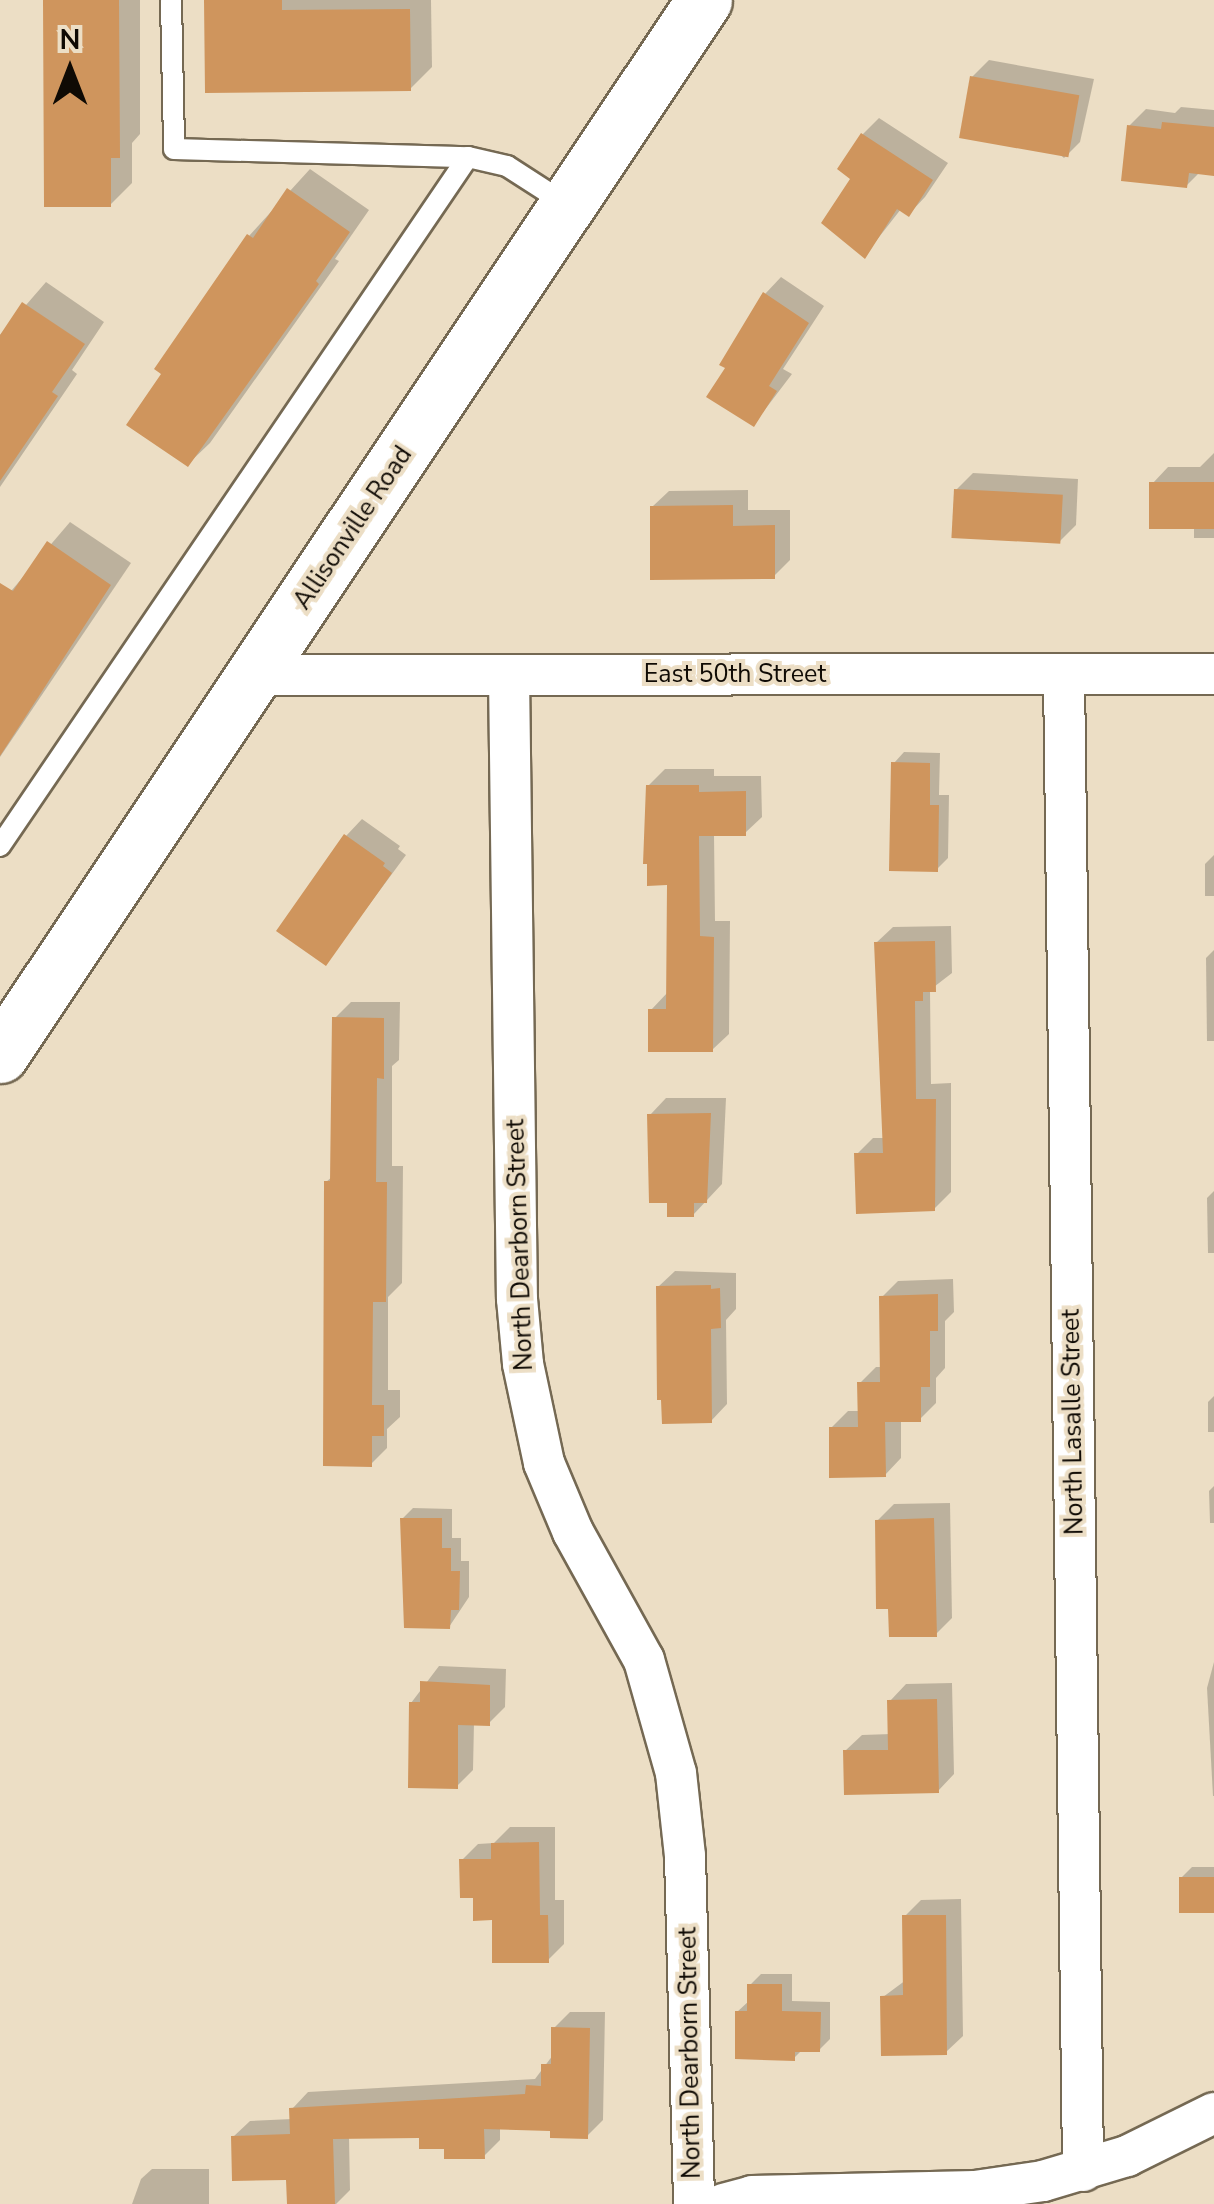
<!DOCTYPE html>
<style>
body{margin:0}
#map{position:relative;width:1214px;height:2204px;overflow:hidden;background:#ecdec5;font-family:"Nunito Sans",sans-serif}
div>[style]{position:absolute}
.shadow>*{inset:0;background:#0003}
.building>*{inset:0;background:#cf955d;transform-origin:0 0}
.roads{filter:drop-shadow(2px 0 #756953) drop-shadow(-2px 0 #756953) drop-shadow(0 2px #756953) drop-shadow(0 -2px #756953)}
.service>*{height:20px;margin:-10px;padding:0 10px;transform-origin:10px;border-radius:10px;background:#fff}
.minor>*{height:40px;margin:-20px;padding:0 20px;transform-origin:20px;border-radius:20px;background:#fff}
.secondary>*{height:55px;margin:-27.5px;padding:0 27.5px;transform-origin:27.5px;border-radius:27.5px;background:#fff}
span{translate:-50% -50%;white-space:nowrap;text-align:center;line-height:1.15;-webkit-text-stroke:8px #ecdec5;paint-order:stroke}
.street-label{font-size:25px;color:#0f0a04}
.north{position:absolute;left:20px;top:20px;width:100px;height:100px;-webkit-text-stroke:8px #ecdec5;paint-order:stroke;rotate:0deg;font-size:28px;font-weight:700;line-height:40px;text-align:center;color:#0f0a04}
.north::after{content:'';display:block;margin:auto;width:35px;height:45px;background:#0f0a04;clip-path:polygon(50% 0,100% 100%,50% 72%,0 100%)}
</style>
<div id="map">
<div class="shadow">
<i style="clip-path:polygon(46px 0,140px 0,140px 134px,132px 143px,132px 183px,110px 205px)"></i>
<i style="clip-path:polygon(206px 0,431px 0,432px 67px,410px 89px)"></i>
<i style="clip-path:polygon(989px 60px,1094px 79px,1080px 142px,1064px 158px,972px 77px)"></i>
<i style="clip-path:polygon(1181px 107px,1214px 110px,1214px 174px,1200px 172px,1186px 186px,1129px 126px,1146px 109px,1175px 113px)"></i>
<i style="clip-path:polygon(879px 118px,948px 163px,925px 197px,909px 214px,901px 209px,865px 255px,854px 178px,863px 134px)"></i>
<i style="clip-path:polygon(310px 169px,369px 210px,335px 259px,339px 261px,210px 443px,188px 464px,165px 373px,249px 236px)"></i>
<i style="clip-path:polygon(781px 277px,824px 306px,783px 369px,792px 374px,754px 424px,728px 367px,765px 294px)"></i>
<i style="clip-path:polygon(46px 282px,104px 322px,72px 370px,77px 374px,0 487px,0 335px)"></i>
<i style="clip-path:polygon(1214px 453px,1214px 538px,1194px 538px,1194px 527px,1152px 484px,1168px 467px,1200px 467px)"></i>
<i style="clip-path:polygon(973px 473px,1078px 479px,1076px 525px,1059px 542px,956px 490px)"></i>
<i style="clip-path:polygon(748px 490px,748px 510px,790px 510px,790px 560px,773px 577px,652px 507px,669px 491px)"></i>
<i style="clip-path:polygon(70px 522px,131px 563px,0 757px,0 604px)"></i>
<i style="clip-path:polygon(904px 752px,940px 753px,939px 795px,949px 795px,948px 858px,937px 869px,894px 763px)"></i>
<i style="clip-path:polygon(665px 769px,714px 769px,714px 776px,761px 776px,762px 817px,745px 833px,714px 834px,715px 921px,730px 921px,729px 1034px,712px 1050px,651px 1010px,668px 992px,670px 883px,648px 786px)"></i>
<i style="clip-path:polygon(362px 819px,400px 846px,398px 849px,406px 855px,326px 963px,346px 836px)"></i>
<i style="clip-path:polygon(1214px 855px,1214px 896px,1205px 896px,1205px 864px)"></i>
<i style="clip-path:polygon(951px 926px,952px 973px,930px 990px,931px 1084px,951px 1083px,951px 1192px,934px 1209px,857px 1154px,873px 1138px,884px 1138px,876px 943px,893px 927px)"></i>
<i style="clip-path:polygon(1214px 950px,1214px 1041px,1207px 1041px,1206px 958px)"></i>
<i style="clip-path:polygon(351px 1002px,400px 1002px,399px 1060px,392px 1066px,392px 1166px,403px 1166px,402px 1283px,388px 1297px,388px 1390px,400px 1390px,400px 1417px,387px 1429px,387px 1448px,371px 1464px,326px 1182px,333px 1176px,335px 1018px)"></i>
<i style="clip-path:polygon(666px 1098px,726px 1098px,722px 1184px,693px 1215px,650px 1115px)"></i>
<i style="clip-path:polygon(1214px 1191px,1214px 1253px,1208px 1253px,1207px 1198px)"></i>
<i style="clip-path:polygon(675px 1271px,736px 1273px,736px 1309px,726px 1320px,727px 1404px,711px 1421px,658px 1287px)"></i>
<i style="clip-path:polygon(953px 1279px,954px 1312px,945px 1321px,945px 1368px,936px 1378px,936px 1403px,920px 1419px,901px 1419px,901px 1458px,885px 1475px,831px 1428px,848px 1411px,860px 1411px,860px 1383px,876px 1367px,883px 1367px,882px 1297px,898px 1281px)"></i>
<i style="clip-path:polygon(1214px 1396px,1214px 1432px,1208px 1432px,1208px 1402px)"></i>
<i style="clip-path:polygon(1214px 1486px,1214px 1523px,1210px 1523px,1209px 1491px)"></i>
<i style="clip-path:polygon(950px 1503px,952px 1618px,936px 1634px,891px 1607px,877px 1521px,894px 1504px)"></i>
<i style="clip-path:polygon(413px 1508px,452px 1509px,452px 1538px,461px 1538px,461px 1561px,469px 1561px,469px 1597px,449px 1627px,402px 1519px)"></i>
<i style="clip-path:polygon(1214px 1662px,1214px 1796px,1213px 1796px,1207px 1688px)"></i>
<i style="clip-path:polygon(439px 1666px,506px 1669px,505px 1707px,489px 1723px,474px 1723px,473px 1770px,457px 1786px,411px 1703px)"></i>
<i style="clip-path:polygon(952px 1683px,954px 1774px,938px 1791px,845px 1751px,862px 1735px,891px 1734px,890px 1701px,906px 1684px)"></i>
<i style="clip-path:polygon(510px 1827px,555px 1827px,555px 1900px,564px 1900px,564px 1944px,548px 1960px,494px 1917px,476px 1896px,462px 1860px,478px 1844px,494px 1843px)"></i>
<i style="clip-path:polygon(1192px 1867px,1214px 1867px,1214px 1910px,1181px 1878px)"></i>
<i style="clip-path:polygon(961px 1899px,963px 2036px,946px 2052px,883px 1997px,906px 1980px,905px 1916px,921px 1900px)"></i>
<i style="clip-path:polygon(761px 1974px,792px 1974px,792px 2001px,830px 2002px,830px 2039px,819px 2050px,803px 2049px,794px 2058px,737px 2012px,750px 2000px,750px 1985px)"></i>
<i style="clip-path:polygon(570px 2012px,605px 2012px,603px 2120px,587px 2136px,552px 2128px,500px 2127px,500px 2140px,484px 2156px,421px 2136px,349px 2137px,350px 2190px,336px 2204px,290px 2204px,289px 2177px,233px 2137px,250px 2121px,292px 2119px,292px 2109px,308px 2092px,535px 2079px,553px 2055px,554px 2028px)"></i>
<i style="clip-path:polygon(152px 2169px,209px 2169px,209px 2204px,132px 2204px,141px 2179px)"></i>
</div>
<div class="building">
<i style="clip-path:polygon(43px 0,119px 0,120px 158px,111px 158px,111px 207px,44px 207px)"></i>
<i style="clip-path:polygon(204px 0,282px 0,282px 10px,410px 9px,411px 91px,205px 93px)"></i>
<i style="left:970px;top:76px;width:111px;height:63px;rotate:10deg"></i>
<i style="clip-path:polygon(1162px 122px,1214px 127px,1214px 176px,1189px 173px,1187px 188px,1121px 181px,1127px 125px,1161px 129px)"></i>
<i style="clip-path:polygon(861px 133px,933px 180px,909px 217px,897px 209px,865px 259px,821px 223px,850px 179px,837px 169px)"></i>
<i style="clip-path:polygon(287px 188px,350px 232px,316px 281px,319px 284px,188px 467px,126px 425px,161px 374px,154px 369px,247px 234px,253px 238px)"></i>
<i style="clip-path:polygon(763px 292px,809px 323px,769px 386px,777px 391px,754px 427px,706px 397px,725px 368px,719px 365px)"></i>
<i style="clip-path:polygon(22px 302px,85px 344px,52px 392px,58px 396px,0 481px,0 335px)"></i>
<i style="left:1214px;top:482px;width:47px;height:65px;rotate:90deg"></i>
<i style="left:954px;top:489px;width:109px;height:49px;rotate:3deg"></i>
<i style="clip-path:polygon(733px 505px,733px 526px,775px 525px,775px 579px,650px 580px,650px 506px)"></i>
<i style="clip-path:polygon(47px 541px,111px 585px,0 756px,0 583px,13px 591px)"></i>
<i style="clip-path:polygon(891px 762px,930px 763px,930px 805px,939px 805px,938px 872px,889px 871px)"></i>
<i style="clip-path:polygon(646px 785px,699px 785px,699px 792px,746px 791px,746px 836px,699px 836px,700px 936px,714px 937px,713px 1052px,648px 1052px,648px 1009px,666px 1009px,667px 885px,647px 886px,647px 864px,643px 864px)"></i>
<i style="clip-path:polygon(344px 834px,385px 863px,383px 866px,392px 873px,326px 966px,276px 931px)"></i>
<i style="clip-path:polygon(935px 941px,936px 992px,923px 992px,923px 1001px,915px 1001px,916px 1099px,936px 1099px,935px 1211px,856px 1214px,854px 1153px,883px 1153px,874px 942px)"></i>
<i style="clip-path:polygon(332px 1017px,384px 1018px,384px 1079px,377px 1078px,376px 1182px,387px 1182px,386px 1302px,373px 1302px,372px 1405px,384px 1405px,384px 1436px,372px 1436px,372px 1467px,323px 1466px,324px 1181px,330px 1181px)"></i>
<i style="clip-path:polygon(711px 1113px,707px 1203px,694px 1203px,694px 1217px,667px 1217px,667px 1203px,649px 1203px,647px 1114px)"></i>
<i style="clip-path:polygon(711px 1285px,711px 1289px,720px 1288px,721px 1328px,711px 1329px,712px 1423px,662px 1424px,661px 1400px,657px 1400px,656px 1286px)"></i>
<i style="clip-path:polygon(938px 1294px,938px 1331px,930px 1331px,930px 1387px,921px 1387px,921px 1422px,885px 1422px,886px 1477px,829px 1478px,829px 1427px,858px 1427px,857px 1382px,880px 1382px,879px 1296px)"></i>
<i style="clip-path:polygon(400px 1518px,442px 1518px,442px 1548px,451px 1548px,451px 1571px,460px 1571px,459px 1610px,451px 1610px,450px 1629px,404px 1628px)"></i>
<i style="clip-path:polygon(934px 1518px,937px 1637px,889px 1637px,888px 1609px,876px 1609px,875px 1520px)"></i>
<i style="clip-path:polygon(420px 1681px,490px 1685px,490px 1726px,458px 1725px,458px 1789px,408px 1788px,409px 1702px,420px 1702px)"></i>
<i style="clip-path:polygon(937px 1699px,939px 1793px,844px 1795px,843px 1750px,888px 1750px,887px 1700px)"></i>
<i style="clip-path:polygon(539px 1842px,540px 1915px,548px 1915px,549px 1963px,492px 1963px,492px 1920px,473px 1921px,473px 1898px,460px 1898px,459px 1859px,491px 1859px,491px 1843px)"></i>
<i style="left:1179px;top:1877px;width:35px;height:36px"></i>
<i style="clip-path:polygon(902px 1915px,946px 1915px,947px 2055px,881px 2056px,880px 1996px,903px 1995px)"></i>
<i style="clip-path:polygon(747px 1984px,782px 1984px,782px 2011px,821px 2012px,820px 2052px,795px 2052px,795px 2061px,735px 2059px,735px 2011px,747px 2011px)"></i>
<i style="clip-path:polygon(551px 2027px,590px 2028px,588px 2139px,550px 2138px,550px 2131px,484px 2129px,485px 2159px,444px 2159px,444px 2149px,419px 2149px,419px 2138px,333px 2139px,335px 2204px,287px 2204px,286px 2180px,232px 2181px,231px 2136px,290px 2134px,289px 2108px,525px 2094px,526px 2085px,541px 2086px,541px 2064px,551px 2064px)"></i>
</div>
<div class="roads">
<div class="service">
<i style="left:171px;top:0;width:149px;rotate:88.8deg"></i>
<i style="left:174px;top:149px;width:294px;rotate:1.6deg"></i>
<i style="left:0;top:846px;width:833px;rotate:-55.81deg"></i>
<i style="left:468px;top:157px;width:40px;rotate:13deg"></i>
<i style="left:507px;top:166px;width:70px;rotate:32.8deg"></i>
</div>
<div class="minor">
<i style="left:1064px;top:674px;width:1497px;rotate:89.27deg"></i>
<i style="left:255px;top:675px;width:959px;rotate:-0.06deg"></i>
<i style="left:509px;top:675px;width:624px;rotate:89.27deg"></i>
<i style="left:517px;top:1299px;width:65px;rotate:84.7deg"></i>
<i style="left:523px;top:1364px;width:101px;rotate:78deg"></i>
<i style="left:544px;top:1463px;width:75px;rotate:67.2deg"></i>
<i style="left:573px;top:1532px;width:146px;rotate:61deg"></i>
<i style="left:644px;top:1660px;width:117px;rotate:74.2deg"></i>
<i style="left:676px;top:1773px;width:83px;rotate:83.8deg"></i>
<i style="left:685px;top:1856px;width:348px;rotate:88.5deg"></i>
<i style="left:723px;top:2204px;width:30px;rotate:-15deg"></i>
<i style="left:752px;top:2196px;width:223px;rotate:-1.3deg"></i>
<i style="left:975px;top:2191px;width:69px;rotate:-8.4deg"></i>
<i style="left:1043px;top:2181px;width:88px;rotate:-16.6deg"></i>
<i style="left:1127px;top:2156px;width:97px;rotate:-26.3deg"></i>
</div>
<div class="secondary">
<i style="left:0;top:1055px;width:1268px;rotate:-56.28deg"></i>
</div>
</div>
<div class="street-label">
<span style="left:353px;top:528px;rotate:-56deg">Allisonville Road</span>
<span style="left:735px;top:674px">East 50th Street</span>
<span style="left:520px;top:1245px;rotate:-92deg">North Dearborn Street</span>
<span style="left:1073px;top:1422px;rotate:-91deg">North Lasalle Street</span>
<span style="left:690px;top:2053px;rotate:-91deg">North Dearborn Street</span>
</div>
<div class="north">N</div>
</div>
